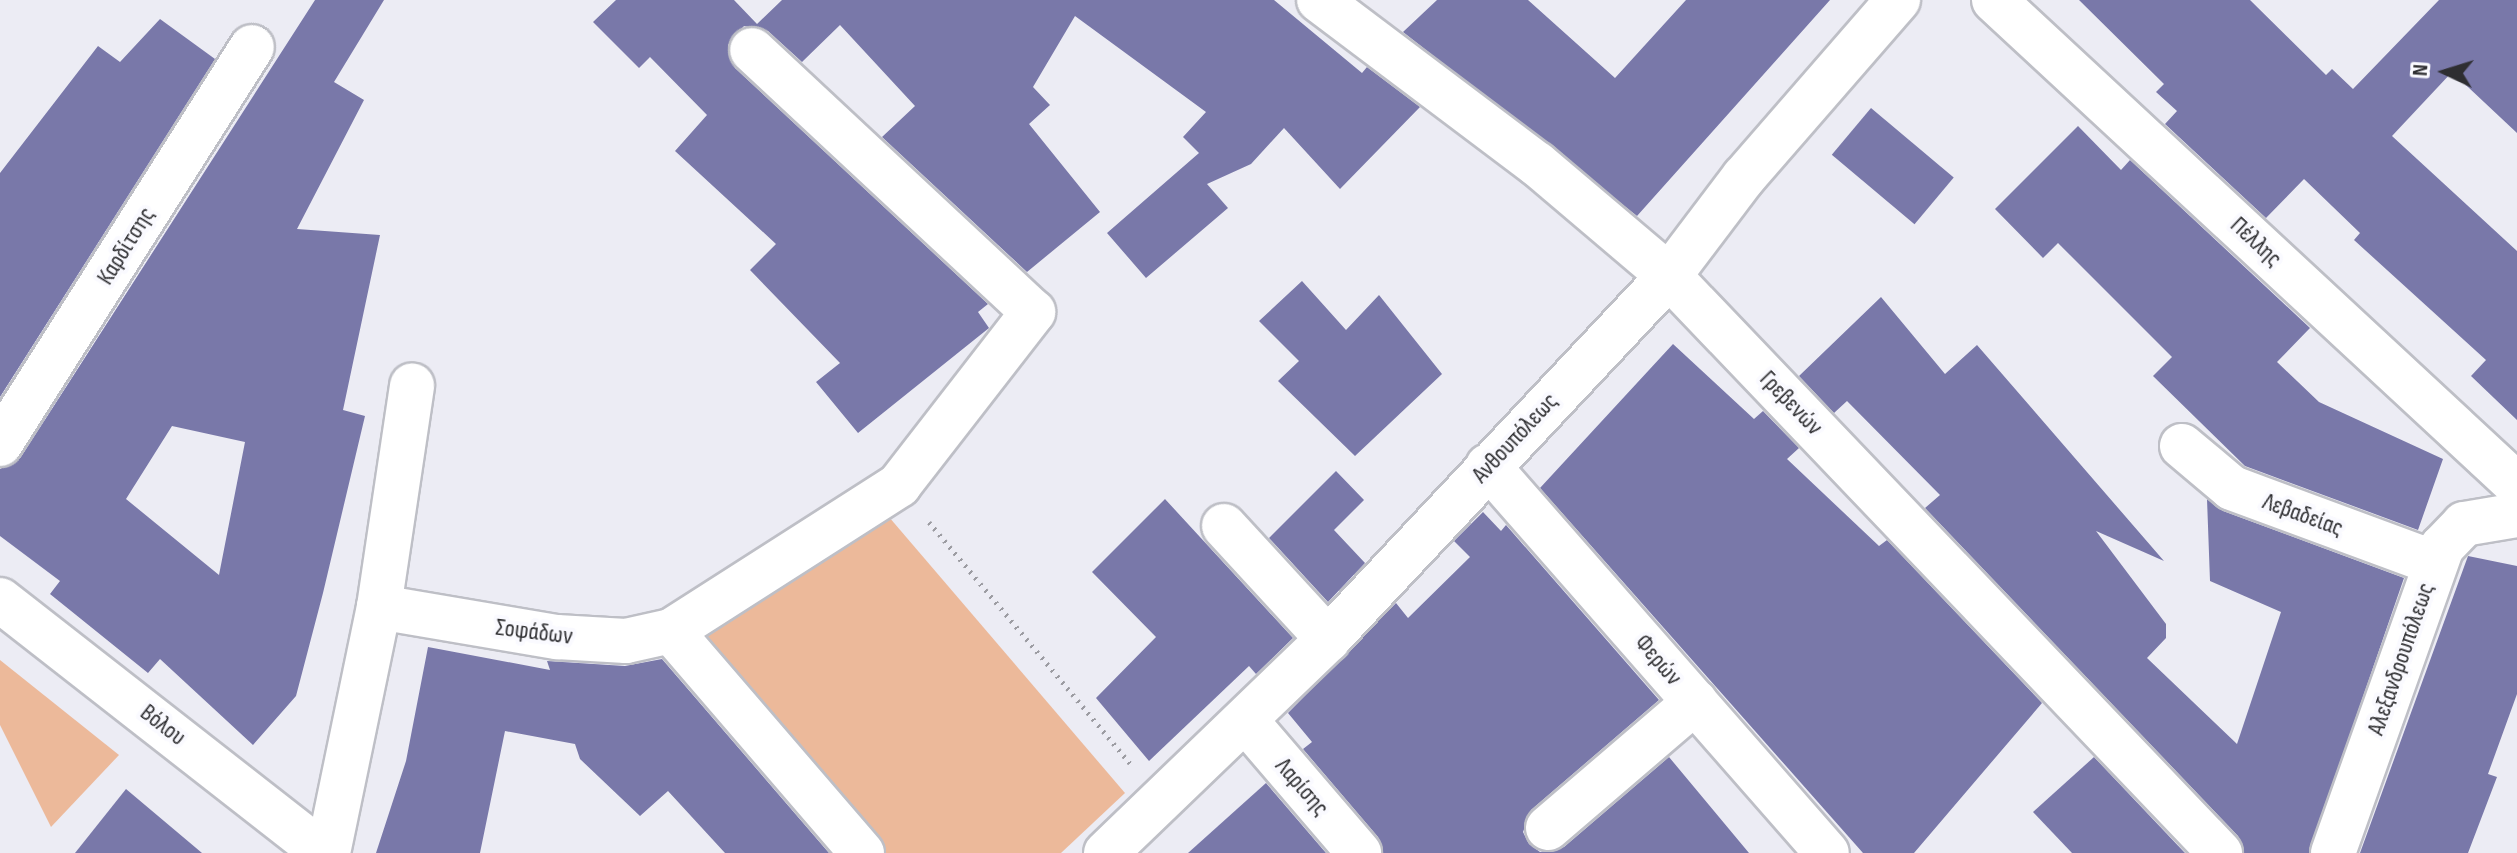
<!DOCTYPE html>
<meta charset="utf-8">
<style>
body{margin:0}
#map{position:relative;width:2517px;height:853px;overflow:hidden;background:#ececf4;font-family:"Sofia Sans Condensed",sans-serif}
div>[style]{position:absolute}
.green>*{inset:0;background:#ecb99a}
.building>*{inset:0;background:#7978a9;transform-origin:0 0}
.path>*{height:5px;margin-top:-2.5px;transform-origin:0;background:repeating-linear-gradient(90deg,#9c9ca2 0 2px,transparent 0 8px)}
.roads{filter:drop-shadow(2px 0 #bebfc6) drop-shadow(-2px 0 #bebfc6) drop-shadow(0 2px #bebfc6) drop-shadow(0 -2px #bebfc6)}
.minor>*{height:44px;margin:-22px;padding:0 22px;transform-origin:22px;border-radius:22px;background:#fff}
.tertiary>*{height:44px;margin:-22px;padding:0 22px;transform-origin:22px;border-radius:22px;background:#fff}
span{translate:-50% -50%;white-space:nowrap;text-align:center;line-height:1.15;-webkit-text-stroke:8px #fafaff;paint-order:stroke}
.street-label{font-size:24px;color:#2e2e31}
.north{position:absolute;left:2405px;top:32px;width:80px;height:80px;-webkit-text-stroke:6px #fafaff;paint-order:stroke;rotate:274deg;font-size:22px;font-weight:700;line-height:32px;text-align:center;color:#2e2e31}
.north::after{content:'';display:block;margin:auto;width:28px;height:36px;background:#2e2e31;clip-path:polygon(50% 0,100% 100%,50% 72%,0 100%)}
</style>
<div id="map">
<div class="green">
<i style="clip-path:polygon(883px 510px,1125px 793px,1061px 853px,882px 853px,698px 636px)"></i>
<i style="clip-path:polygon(0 660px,119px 755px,51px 827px,0 725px)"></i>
</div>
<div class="building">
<i style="clip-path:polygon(evenodd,315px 0,384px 0,334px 82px,364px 100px,297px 229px,380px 235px,343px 410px,365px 416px,323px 593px,296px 696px,253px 745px,160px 659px,148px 673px,50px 594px,60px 581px,0 536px,0 469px,21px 457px,315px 0,172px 426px,245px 442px,219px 575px,126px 499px,172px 426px)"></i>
<i style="clip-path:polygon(616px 0,734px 0,757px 24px,782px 0,1274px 0,1362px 73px,1367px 67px,1420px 107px,1340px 189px,1284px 128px,1251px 164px,1207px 184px,1228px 208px,1146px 278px,1107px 233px,1199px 153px,1183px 137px,1206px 112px,1075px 16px,1033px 87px,1050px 105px,1029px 124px,1100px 212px,1027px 272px,882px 137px,915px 106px,840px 25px,802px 62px,768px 31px,744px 26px,728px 45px,735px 68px,988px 304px,978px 312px,989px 328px,858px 433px,816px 382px,840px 363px,750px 270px,776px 244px,675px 151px,707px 115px,650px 57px,639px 68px,593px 22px)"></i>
<i style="clip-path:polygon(1437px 0,1528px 0,1615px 78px,1686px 0,1830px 0,1637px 216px,1403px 32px)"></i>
<i style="clip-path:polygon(2079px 0,2250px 0,2326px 75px,2332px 69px,2353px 89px,2439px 0,2517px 0,2517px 133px,2452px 72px,2392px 136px,2517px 251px,2517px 420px,2471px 376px,2486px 360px,2354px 240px,2360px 233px,2304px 179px,2266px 218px,2165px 124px,2177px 111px,2156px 92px,2164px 84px)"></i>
<i style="clip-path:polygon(160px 19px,215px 59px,0 397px,0 173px,98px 46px,120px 62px)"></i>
<i style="left:1871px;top:108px;width:108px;height:61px;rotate:40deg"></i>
<i style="clip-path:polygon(2078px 126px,2121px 170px,2130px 160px,2310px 328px,2277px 362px,2319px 402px,2443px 459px,2418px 530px,2245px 466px,2153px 376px,2172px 357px,2058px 243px,2043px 258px,1995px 209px)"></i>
<i style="clip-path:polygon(1302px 281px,1346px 330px,1379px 295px,1442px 374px,1355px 456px,1278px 381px,1299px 361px,1259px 321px)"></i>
<i style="clip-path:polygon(1881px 297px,1945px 374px,1977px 345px,2164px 561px,2096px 531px,2166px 624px,2166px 638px,2147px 658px,2237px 744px,2281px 612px,2210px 581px,2207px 499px,2223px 511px,2404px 578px,2309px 853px,2244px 853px,2238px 836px,1925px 508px,1940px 495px,1847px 401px,1834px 413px,1799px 376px)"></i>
<i style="clip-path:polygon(1673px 344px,1754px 419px,1763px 411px,1799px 448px,1787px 459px,1879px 546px,1887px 540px,2042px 703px,1914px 853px,1863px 853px,1540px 488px)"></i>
<i style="clip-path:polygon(1336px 471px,1364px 500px,1334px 530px,1365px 563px,1328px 602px,1269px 538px)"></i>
<i style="clip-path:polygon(1165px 499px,1293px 638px,1256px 674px,1249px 666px,1149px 761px,1096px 698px,1156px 637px,1092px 572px)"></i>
<i style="clip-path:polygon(1483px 512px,1501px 531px,1506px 525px,1659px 700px,1531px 810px,1523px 832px,1529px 844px,1540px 852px,1564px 847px,1669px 757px,1749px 853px,1383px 853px,1378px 837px,1303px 749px,1312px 742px,1288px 713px,1396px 603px,1408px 618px,1470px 557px,1454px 541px)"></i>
<i style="clip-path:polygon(2468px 556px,2517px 566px,2517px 694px,2488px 774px,2497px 777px,2468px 853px,2360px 853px)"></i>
<i style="clip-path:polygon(428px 647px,550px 670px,547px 661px,625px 666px,662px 659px,829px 853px,725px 853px,668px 791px,640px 816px,580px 759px,575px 744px,505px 731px,480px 853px,376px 853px,406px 761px)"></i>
<i style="clip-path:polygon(2094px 757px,2185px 853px,2072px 853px,2033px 812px)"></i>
<i style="clip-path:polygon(1266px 783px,1326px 853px,1188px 853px)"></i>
<i style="clip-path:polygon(126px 789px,202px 853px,75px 853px)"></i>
</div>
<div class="path">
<i style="left:929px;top:522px;width:314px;rotate:50.2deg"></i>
</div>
<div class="roads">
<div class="minor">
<i style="left:1319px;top:0;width:273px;rotate:37deg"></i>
<i style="left:1537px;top:164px;width:173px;rotate:40.3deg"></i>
<i style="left:1669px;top:276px;width:798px;rotate:46.32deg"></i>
<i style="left:1994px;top:0;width:713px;rotate:42.84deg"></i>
<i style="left:0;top:444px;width:470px;rotate:-57.6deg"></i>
<i style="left:2182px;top:446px;width:65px;rotate:40deg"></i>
<i style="left:2232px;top:488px;width:216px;rotate:20.3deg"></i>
<i style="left:1488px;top:466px;width:514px;rotate:48.78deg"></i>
<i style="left:1224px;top:526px;width:154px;rotate:47.4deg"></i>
<i style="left:379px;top:607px;width:181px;rotate:9.6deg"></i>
<i style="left:557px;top:637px;width:69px;rotate:3.3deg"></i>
<i style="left:626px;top:641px;width:46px;rotate:-12.5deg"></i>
<i style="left:671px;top:631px;width:271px;rotate:-32.6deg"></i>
<i style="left:899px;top:485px;width:219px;rotate:-52.2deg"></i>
<i style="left:1033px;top:312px;width:384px;rotate:-137deg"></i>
<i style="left:671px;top:631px;width:293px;rotate:49.3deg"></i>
<i style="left:1246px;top:721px;width:174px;rotate:49.4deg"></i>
<i style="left:1548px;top:828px;width:194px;rotate:-40.6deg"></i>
<i style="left:328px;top:853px;width:251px;rotate:-78.3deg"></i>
<i style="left:379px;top:607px;width:224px;rotate:-81.5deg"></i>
<i style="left:2333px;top:853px;width:325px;rotate:-70.4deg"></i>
<i style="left:2442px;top:547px;width:32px;rotate:-46deg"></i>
<i style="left:2464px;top:524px;width:54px;rotate:-9.6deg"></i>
</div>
<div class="tertiary">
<i style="left:0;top:600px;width:411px;rotate:38deg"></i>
<i style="left:1106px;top:853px;width:308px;rotate:-43.9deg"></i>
<i style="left:1328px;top:639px;width:498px;rotate:-46.8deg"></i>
<i style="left:1669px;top:276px;width:124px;rotate:-52.9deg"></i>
<i style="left:1744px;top:177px;width:235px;rotate:-49deg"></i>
</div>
</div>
<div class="street-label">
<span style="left:2256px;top:242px;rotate:43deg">Πέλλης</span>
<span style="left:126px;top:246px;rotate:-58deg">Καρδίτσης</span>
<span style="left:1791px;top:403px;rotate:46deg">Γρεβενών</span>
<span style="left:1515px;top:438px;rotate:-47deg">Ανθουπόλεως</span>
<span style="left:2303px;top:515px;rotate:20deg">Λεβαδείας</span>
<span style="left:534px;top:632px;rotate:7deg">Σοφάδων</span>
<span style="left:2401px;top:659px;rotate:-71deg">Αλεξανδρουπόλεως</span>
<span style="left:1658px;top:660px;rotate:49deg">Φερών</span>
<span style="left:163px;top:725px;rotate:38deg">Βόλου</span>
<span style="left:1302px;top:787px;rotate:49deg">Λαρίσης</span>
</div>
<div class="north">N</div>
</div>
